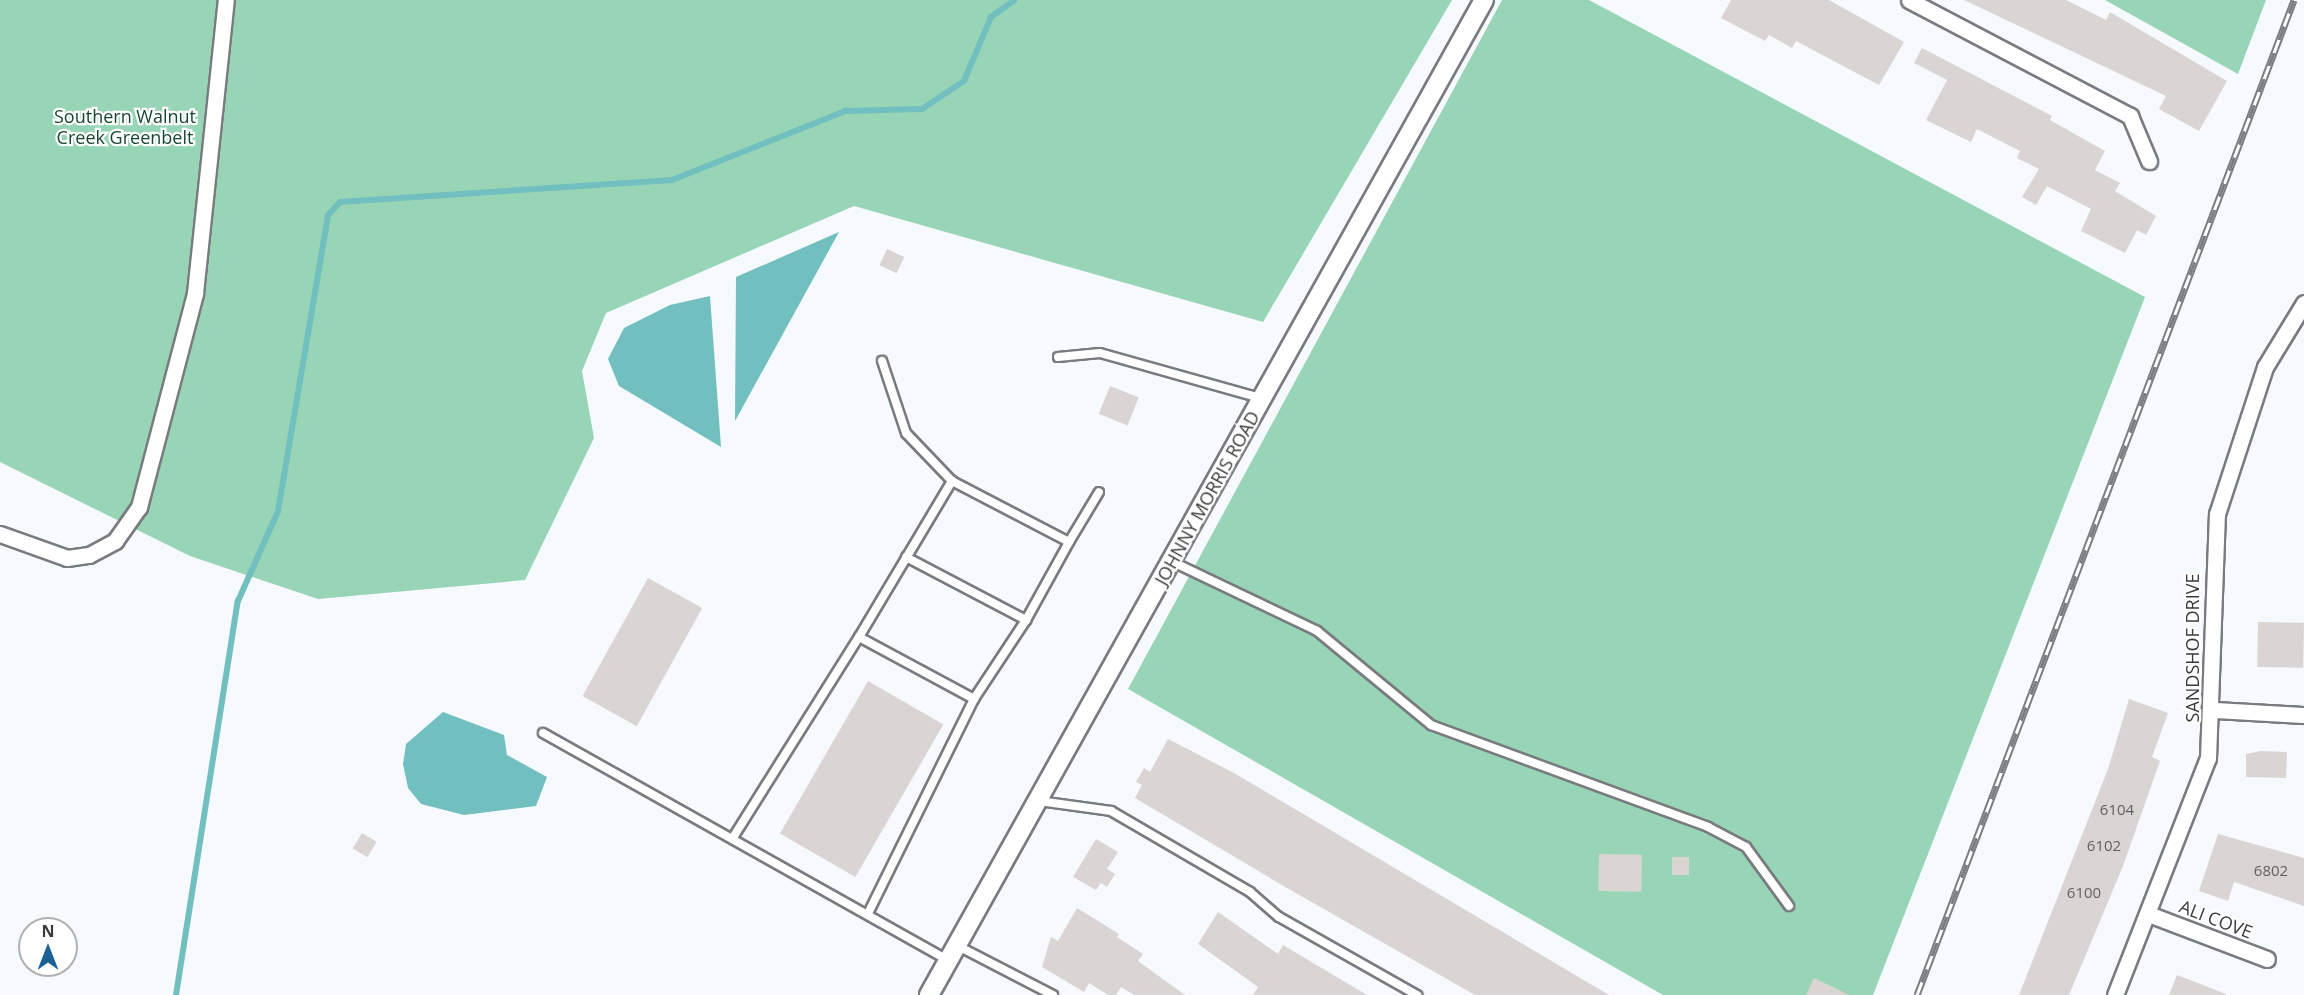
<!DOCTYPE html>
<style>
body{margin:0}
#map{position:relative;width:2304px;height:995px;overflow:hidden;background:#f6fafe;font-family:"Open Sans",sans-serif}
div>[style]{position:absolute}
.forest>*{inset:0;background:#98d5b6}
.water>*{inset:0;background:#72bfbf}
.stream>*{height:6px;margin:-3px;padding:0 3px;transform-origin:3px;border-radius:3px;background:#72bfbf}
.building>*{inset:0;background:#dad5d2;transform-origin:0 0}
.roads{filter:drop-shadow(2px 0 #787b7f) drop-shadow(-2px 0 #787b7f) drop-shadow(0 2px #787b7f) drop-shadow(0 -2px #787b7f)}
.service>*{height:8px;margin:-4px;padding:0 4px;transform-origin:4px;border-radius:4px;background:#fff}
.minor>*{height:15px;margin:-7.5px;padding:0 7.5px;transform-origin:7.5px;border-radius:7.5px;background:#fff}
.tertiary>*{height:18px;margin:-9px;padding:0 9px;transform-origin:9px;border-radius:9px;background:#fff}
.rail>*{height:7px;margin-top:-3.5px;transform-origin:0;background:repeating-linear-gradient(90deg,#fff 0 14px,#7b7d80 0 28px);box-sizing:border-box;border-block:2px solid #7b7d80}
span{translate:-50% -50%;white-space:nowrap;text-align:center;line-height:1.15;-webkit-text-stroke:4.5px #fff;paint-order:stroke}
.number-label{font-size:15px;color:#616162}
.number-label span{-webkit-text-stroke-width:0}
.park-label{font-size:18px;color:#164732}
.street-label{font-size:18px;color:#393a3c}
.north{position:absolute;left:18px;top:917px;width:60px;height:60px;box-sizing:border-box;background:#fff;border:2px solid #b0b0b1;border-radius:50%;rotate:0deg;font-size:16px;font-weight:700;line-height:24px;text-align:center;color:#393a3c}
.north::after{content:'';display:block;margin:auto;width:21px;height:27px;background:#1a6296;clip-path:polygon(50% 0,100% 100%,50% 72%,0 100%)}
</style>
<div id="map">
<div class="forest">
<i style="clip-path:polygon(0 0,1452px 0,1263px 322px,854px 206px,606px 313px,582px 371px,594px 438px,525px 580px,318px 599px,190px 556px,0 462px)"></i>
<i style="clip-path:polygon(1502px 0,1589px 0,2145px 297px,1873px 995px,1663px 995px,1128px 689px)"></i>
<i style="clip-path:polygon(2105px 0,2266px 0,2238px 74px)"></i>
</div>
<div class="water">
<i style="clip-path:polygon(839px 232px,735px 421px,736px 277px)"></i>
<i style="clip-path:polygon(710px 296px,721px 447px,619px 386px,608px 359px,624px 328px,670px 305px)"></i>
<i style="clip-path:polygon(443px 712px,504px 735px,507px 755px,547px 777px,536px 806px,464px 815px,421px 804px,408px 788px,403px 764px,406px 744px)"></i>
</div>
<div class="stream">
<i style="left:176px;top:995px;width:399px;rotate:-81.1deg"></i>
<i style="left:238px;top:601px;width:98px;rotate:-66deg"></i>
<i style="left:278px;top:511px;width:300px;rotate:-80.4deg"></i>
<i style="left:328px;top:215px;width:18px;rotate:-47deg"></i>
<i style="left:340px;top:202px;width:333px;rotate:-3.8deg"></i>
<i style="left:672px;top:180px;width:186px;rotate:-21.7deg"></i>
<i style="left:845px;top:111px;width:77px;rotate:-1.5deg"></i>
<i style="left:922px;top:109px;width:50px;rotate:-33.7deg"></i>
<i style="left:964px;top:81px;width:69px;rotate:-67.1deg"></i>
<i style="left:991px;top:17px;width:29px;rotate:-36deg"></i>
</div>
<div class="building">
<i style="clip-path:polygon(1731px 0,1829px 0,1904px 42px,1879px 85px,1796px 41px,1792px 48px,1769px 35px,1765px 41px,1721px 18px)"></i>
<i style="clip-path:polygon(1964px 0,2066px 0,2106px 20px,2110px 12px,2227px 81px,2199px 131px,2159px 109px,2166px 96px)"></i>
<i style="clip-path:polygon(1922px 48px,2052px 116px,2050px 120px,2105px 151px,2095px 170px,2120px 183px,2115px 191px,2156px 216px,2146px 235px,2137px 230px,2125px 253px,2081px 231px,2091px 209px,2047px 186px,2036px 205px,2022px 197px,2039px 169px,2017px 158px,2020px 151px,1977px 129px,1971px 142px,1926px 120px,1947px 80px,1914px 63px)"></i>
<i style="left:887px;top:249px;width:19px;height:18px;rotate:25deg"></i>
<i style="left:1110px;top:386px;width:31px;height:30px;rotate:22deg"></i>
<i style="left:648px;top:578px;width:62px;height:135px;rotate:29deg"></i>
<i style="left:2258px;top:622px;width:46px;height:45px;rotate:1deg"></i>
<i style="left:868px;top:681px;width:87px;height:176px;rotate:30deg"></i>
<i style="clip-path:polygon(2129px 699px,2168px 713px,2152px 757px,2160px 761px,2123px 866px,2069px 995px,2019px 995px,2108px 769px)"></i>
<i style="clip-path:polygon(1168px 739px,1234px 773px,1609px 995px,1475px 995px,1287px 888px,1135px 798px,1142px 785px,1136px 782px,1144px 768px,1150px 772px)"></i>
<i style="clip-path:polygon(2261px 751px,2287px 752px,2286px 778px,2246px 777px,2246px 754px)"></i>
<i style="left:362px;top:833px;width:17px;height:18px;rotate:31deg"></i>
<i style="clip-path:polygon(2218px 834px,2304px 858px,2304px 906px,2234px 882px,2228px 901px,2199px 891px)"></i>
<i style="clip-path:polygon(1096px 839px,1118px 852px,1107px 869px,1115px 874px,1107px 887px,1101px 883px,1096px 890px,1073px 877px)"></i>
<i style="left:1599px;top:854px;width:43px;height:37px;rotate:1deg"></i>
<i style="left:1672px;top:857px;width:17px;height:18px"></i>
<i style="clip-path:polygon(1077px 908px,1119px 934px,1117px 937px,1143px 954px,1138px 961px,1185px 995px,1134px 995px,1121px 987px,1116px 995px,1108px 995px,1089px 983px,1084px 992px,1042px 967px,1051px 937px,1058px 941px)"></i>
<i style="clip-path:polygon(1218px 912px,1278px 954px,1283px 945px,1367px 995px,1253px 995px,1258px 987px,1198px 944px)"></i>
<i style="clip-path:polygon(2177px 975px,2226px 994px,2226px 995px,2169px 995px)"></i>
<i style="clip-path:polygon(1814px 978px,1849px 995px,1806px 995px)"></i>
</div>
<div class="roads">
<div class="service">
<i style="left:1058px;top:357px;width:42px;rotate:-5.4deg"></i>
<i style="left:1100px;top:353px;width:166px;rotate:15.7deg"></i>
<i style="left:952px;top:481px;width:132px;rotate:27.5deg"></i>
<i style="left:1069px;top:542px;width:58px;rotate:-59deg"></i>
<i style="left:906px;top:557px;width:136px;rotate:27.7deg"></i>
<i style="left:1026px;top:620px;width:95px;rotate:123.4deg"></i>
<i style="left:1171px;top:561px;width:162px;rotate:25.6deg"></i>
<i style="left:1317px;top:631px;width:148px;rotate:39.5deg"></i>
<i style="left:1431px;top:725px;width:295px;rotate:20.2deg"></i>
<i style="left:1708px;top:827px;width:43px;rotate:27.8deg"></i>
<i style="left:1746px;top:847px;width:73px;rotate:53.9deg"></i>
<i style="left:1026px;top:620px;width:89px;rotate:-61.1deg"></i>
<i style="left:859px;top:637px;width:182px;rotate:-59.2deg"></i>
<i style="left:952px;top:481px;width:66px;rotate:-133.8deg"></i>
<i style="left:906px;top:433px;width:76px;rotate:-108.4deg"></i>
<i style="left:543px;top:733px;width:463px;rotate:29.3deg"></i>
<i style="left:1039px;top:801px;width:73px;rotate:7.9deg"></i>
<i style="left:1111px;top:811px;width:161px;rotate:30.2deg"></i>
<i style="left:1250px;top:892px;width:38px;rotate:41deg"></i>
<i style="left:1279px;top:917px;width:159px;rotate:29.5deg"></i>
<i style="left:734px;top:836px;width:235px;rotate:-57.9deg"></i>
<i style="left:859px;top:637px;width:131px;rotate:28.3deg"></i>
<i style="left:974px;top:699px;width:237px;rotate:116.3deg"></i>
<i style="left:958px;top:946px;width:107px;rotate:27.3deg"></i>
</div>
<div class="minor">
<i style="left:1909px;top:0;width:250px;rotate:27.7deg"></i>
<i style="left:2130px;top:116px;width:49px;rotate:67.1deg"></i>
<i style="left:0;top:534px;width:71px;rotate:19.7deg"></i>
<i style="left:67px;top:558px;width:22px;rotate:-8deg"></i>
<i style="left:89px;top:555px;width:30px;rotate:-28deg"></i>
<i style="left:115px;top:541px;width:42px;rotate:-54.8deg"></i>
<i style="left:139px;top:507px;width:221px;rotate:-75.3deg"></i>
<i style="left:195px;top:293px;width:295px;rotate:-84deg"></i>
<i style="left:2214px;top:710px;width:90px;rotate:3.2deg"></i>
<i style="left:2151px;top:915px;width:124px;rotate:20.8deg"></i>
<i style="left:2115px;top:995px;width:255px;rotate:-68.6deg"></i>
<i style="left:2208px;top:758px;width:244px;rotate:-87.9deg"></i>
<i style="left:2217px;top:514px;width:155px;rotate:-71.9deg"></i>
<i style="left:2265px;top:367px;width:75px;rotate:-58.6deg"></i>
</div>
<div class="tertiary">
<i style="left:929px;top:995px;width:1139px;rotate:-60.85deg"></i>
</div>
</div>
<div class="rail">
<i style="left:1917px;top:995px;width:1064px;rotate:-69.25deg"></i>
</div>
<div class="number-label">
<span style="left:2117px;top:810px">6104</span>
<span style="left:2104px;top:846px">6102</span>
<span style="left:2271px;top:871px">6802</span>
<span style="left:2084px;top:893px">6100</span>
</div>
<div class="park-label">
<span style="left:125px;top:127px">Southern Walnut<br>Creek Greenbelt</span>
</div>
<div class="street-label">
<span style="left:1207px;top:498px;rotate:-61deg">JOHNNY MORRIS ROAD</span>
<span style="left:2192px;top:648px;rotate:-90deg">SANDSHOF DRIVE</span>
<span style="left:2216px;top:919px;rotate:21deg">ALI COVE</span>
</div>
<div class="north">N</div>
</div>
